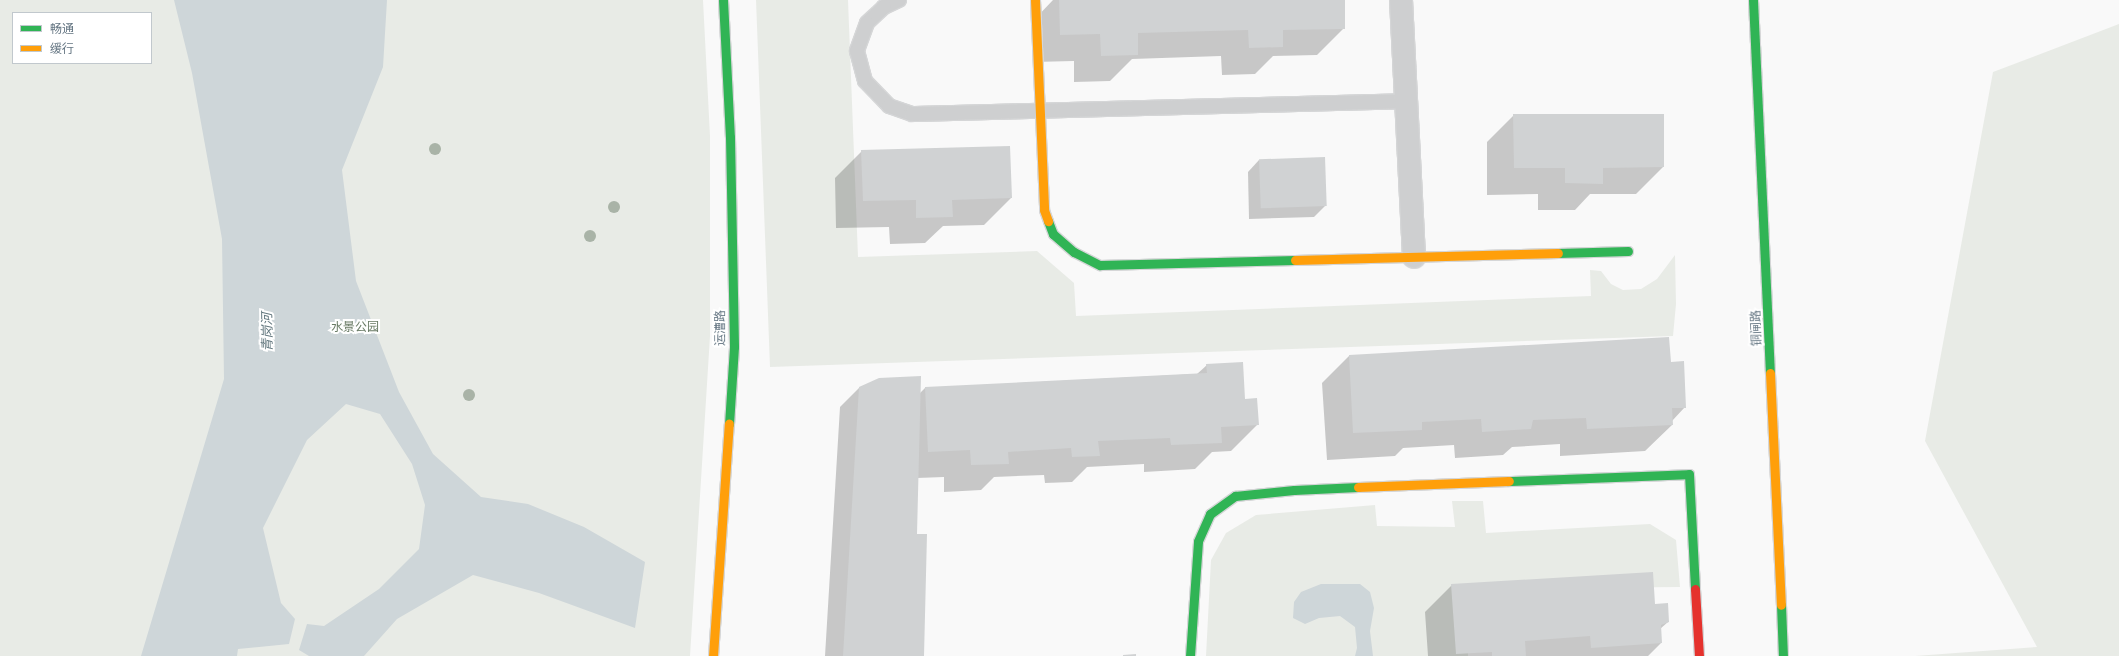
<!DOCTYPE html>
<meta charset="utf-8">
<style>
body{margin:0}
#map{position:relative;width:2119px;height:656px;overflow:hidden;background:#f9f9f9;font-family:"Nunito Sans","Noto Sans SC",sans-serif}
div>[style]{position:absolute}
.green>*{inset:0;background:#e8ebe6}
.water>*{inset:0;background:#ced6d9}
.shadow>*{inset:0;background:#0003}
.building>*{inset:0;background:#d0d2d3;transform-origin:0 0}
.roads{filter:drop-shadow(1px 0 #d5d6d7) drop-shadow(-1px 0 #d5d6d7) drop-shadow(0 1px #d5d6d7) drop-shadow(0 -1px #d5d6d7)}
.lane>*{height:14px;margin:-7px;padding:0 7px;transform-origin:7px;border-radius:7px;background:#cecfd0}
.street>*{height:22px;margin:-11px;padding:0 11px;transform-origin:11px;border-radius:11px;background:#cecfd0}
.fast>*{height:9px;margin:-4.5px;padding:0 4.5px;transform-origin:4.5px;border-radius:4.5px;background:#30b455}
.slow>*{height:9px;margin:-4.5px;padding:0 4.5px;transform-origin:4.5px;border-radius:4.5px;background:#ff9f0a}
.jam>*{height:9px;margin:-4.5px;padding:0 4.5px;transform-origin:4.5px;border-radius:4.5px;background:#e5322d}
.trees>*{width:12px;height:12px;margin:-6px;border-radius:50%;background:#a9b3a7}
span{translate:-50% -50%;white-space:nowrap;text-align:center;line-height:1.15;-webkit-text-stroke:4px #fff;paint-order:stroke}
.park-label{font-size:12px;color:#687a64}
.street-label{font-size:12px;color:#657683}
.water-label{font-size:13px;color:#60757c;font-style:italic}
.legend{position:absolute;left:12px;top:12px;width:140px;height:52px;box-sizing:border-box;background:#fff;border:1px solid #c1c8cd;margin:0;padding:5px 7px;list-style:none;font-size:12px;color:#657683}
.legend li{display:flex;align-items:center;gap:8px;height:20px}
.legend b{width:20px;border:1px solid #c1c8cd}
</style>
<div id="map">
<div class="green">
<i style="clip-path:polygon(evenodd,0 0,703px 0,710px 136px,710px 336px,690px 656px,0 656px,0 0,13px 13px,151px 13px,151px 63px,13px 63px,13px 13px)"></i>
<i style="clip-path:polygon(756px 0,848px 0,858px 257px,1037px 251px,1074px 283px,1076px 316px,1591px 296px,1590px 270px,1601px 271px,1611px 284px,1623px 290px,1641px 289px,1657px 279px,1675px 255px,1676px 304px,1673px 336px,770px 367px)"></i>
<i style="clip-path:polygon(2119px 24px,2119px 656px,1915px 656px,2037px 647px,1925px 441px,1993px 72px)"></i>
<i style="clip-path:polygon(1452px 501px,1483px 501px,1486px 533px,1650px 524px,1676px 540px,1680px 587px,1467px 589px,1468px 656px,1206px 656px,1211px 560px,1226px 533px,1256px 515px,1375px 505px,1377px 526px,1455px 527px)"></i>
</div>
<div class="water">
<i style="clip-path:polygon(174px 0,387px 0,383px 67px,342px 170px,356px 281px,399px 392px,433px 454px,481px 497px,528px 504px,584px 527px,645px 562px,635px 628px,539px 593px,473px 575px,397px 619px,364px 656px,309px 656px,299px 650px,307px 624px,324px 626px,379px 589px,419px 549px,425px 505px,412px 464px,380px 414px,346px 404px,307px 440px,263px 528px,281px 603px,295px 619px,289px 644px,238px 649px,237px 656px,141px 656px,224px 379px,222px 239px,192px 73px)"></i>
<i style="clip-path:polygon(1321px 584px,1360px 584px,1370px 592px,1374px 608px,1370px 631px,1373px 656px,1355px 656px,1357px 648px,1355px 627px,1340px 616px,1319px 618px,1305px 624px,1293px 618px,1294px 602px,1301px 592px)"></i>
</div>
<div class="shadow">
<i style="clip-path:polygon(1053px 0,1344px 0,1344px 28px,1317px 55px,1273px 56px,1255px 74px,1222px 75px,1221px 56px,1132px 59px,1110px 81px,1074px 82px,1074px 61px,1033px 62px,1032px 22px)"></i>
<i style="clip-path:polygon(1514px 115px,1663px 115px,1663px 167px,1636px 194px,1590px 194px,1575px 210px,1538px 210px,1538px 194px,1487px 195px,1487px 142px)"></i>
<i style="clip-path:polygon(862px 151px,1011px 198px,984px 225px,943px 226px,925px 243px,890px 244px,889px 227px,836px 228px,835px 178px)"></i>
<i style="clip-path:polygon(1259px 160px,1326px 205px,1314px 217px,1249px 219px,1248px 172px)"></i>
<i style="clip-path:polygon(1349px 356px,1670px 363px,1685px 407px,1672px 421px,1672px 425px,1645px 451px,1560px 456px,1560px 444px,1512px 447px,1503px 455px,1455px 458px,1454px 445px,1403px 448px,1395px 456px,1327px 460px,1322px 383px)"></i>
<i style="clip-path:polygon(1207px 365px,1244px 400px,1258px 424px,1231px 451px,1212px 452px,1195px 469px,1144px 472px,1144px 464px,1087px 467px,1072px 482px,1045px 483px,1044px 475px,994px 477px,981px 490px,944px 492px,944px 477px,917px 478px,916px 535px,923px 656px,825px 656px,840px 407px,860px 387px,919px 394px,925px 388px,1197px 374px)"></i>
<i style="clip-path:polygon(1452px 585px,1654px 605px,1668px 622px,1660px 629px,1661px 643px,1648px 656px,1428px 656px,1425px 612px)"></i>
</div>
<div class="building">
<i style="clip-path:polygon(1059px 0,1345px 0,1345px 29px,1283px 30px,1283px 47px,1249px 48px,1248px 30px,1138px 33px,1138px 55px,1101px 56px,1100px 34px,1060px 35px)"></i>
<i style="clip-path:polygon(1513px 114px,1664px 114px,1664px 167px,1603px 168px,1603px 184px,1565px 183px,1565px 168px,1514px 168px)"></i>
<i style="clip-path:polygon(1010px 146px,1012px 198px,952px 200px,953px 217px,916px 218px,916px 200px,863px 201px,861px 150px)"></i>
<i style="left:1325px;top:157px;width:49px;height:66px;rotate:88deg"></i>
<i style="clip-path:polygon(1669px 337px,1671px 362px,1684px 361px,1686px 408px,1672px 408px,1673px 425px,1587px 429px,1586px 418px,1533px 420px,1531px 429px,1482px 432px,1481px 419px,1422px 422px,1422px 430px,1353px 433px,1349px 355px)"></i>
<i style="clip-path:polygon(1243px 362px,1245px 399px,1257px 398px,1259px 425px,1221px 427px,1222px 443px,1171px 445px,1170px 438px,1098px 441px,1100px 456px,1072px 457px,1071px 448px,1008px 452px,1009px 464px,971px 465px,970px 450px,928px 452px,925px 387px,1207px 373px,1206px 364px)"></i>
<i style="clip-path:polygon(921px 376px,917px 534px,927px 534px,924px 656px,843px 656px,859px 387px,879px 378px)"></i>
<i style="clip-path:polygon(1653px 572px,1655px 604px,1668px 603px,1669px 622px,1661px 625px,1662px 643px,1591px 648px,1590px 636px,1525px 641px,1526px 656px,1492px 656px,1492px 652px,1456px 654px,1451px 584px)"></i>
<i style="clip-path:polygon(1136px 654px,1136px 656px,1123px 656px,1123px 655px)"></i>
</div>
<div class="roads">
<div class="lane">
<i style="left:899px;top:0;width:17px;rotate:155deg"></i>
<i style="left:884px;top:7px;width:23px;rotate:137deg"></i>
<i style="left:867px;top:23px;width:30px;rotate:110deg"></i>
<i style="left:857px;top:51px;width:31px;rotate:75deg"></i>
<i style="left:865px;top:81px;width:35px;rotate:46deg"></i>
<i style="left:889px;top:106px;width:24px;rotate:19deg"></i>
<i style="left:912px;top:114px;width:494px;rotate:-1.5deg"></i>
</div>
<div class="street">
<i style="left:1401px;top:0;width:257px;rotate:87.1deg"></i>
</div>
<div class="fast">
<i style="left:723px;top:0;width:137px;rotate:87.1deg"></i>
<i style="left:730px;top:137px;width:210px;rotate:88.9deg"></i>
<i style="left:734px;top:347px;width:77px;rotate:93.7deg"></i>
<i style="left:1753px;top:0;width:373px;rotate:87.4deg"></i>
<i style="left:1048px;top:221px;width:14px;rotate:69deg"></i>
<i style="left:1053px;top:234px;width:28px;rotate:41deg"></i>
<i style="left:1074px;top:252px;width:29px;rotate:27deg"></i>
<i style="left:1100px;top:265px;width:195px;rotate:-1.5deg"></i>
<i style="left:1558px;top:253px;width:70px;rotate:-1.6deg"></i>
<i style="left:1509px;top:481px;width:180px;rotate:-2.2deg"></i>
<i style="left:1689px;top:474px;width:115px;rotate:87deg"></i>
<i style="left:1781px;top:605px;width:51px;rotate:87.8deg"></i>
<i style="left:1190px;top:656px;width:115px;rotate:-86deg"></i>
<i style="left:1198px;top:541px;width:30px;rotate:-66deg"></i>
<i style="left:1210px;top:514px;width:31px;rotate:-36deg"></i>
<i style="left:1235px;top:496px;width:59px;rotate:-5.8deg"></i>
<i style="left:1294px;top:490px;width:64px;rotate:-2.7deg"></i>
</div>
<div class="slow">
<i style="left:1035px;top:0;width:210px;rotate:87.5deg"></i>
<i style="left:1044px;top:210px;width:12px;rotate:70deg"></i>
<i style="left:1295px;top:260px;width:263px;rotate:-1.5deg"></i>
<i style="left:1770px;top:373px;width:232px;rotate:87.3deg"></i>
<i style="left:1358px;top:487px;width:151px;rotate:-2.3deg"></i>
<i style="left:713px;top:656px;width:233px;rotate:-86.1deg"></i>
</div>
<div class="jam">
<i style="left:1695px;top:589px;width:67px;rotate:86.6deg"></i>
</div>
</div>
<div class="trees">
<i style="left:435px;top:149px"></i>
<i style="left:614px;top:207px"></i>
<i style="left:590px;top:236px"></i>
<i style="left:469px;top:395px"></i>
</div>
<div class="park-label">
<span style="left:355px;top:328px">水景公园</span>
</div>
<div class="street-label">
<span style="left:721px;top:328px;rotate:-90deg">运漕路</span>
<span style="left:1757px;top:328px;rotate:-92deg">铜闸路</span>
</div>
<div class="water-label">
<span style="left:268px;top:332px;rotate:-91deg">青岗河</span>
</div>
<ul class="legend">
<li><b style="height:5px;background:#30b455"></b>畅通</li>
<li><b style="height:5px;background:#ff9f0a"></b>缓行</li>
</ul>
</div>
